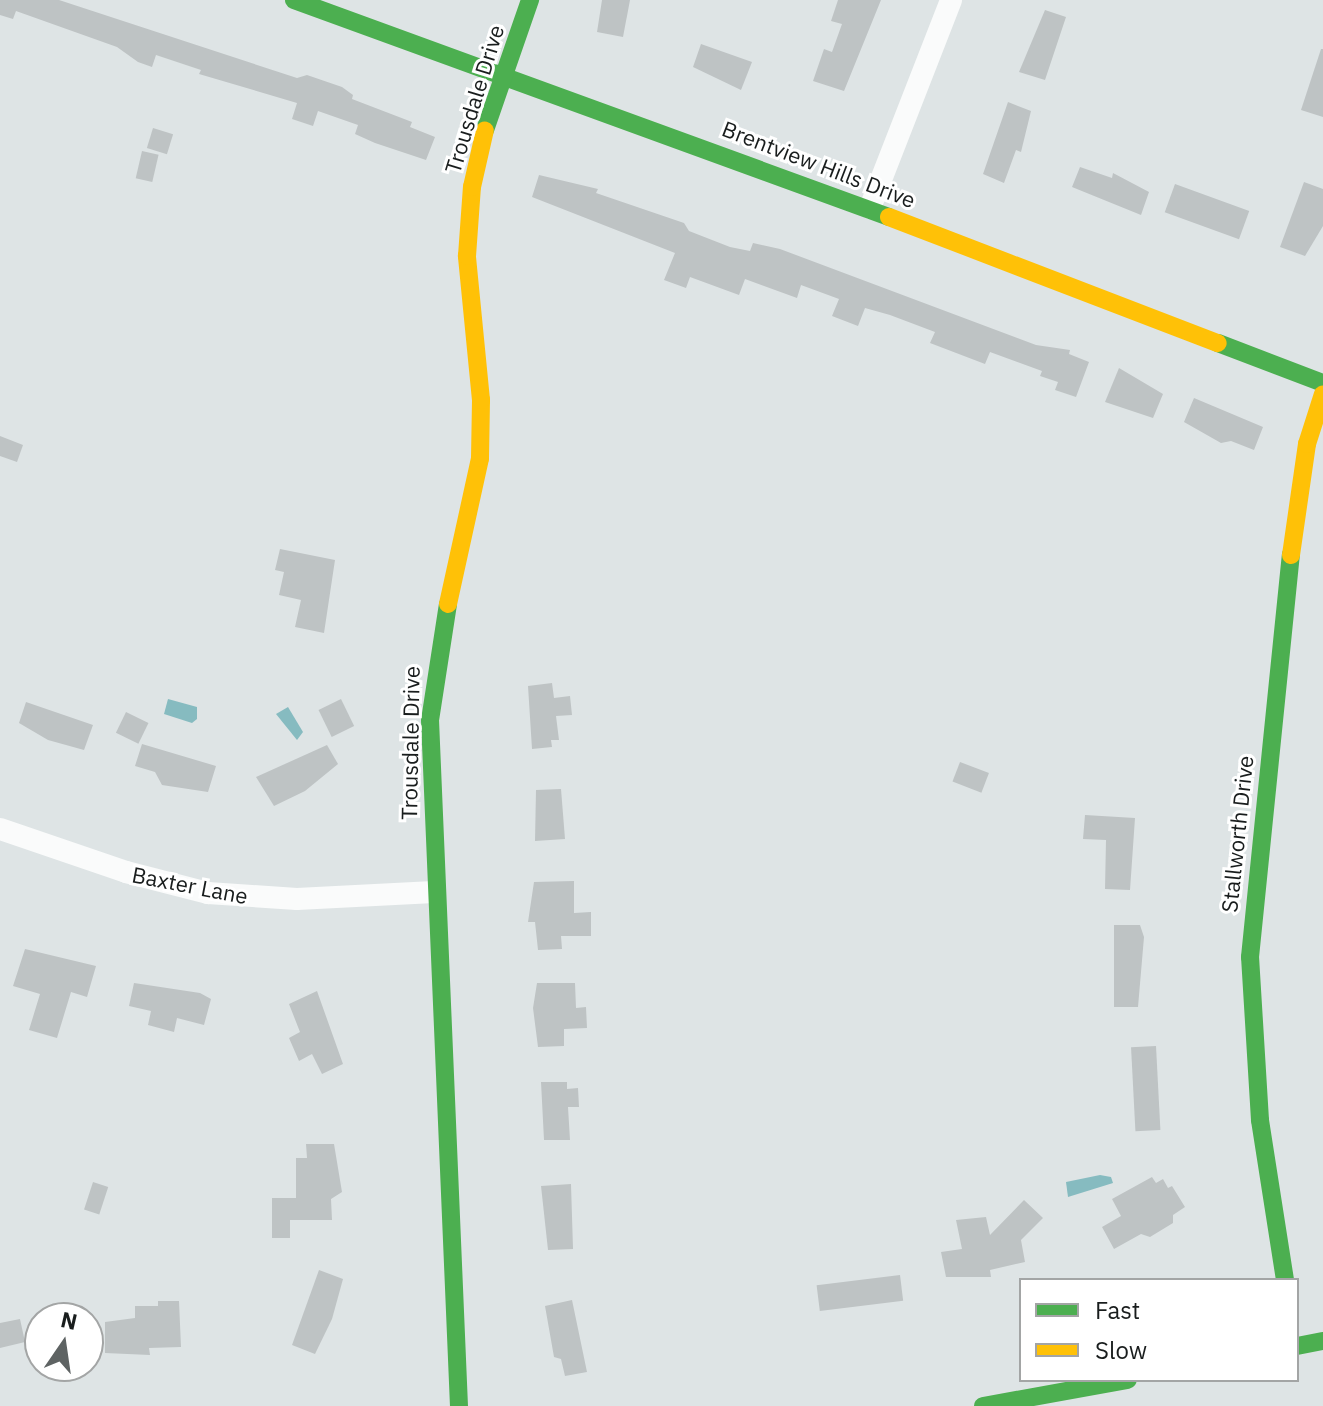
<!DOCTYPE html>
<style>
body{margin:0}
#map{position:relative;width:1323px;height:1406px;overflow:hidden;background:#dee4e5;font-family:"IBM Plex Sans",sans-serif}
div>[style]{position:absolute}
.water>*{inset:0;background:#86bbc0}
.building>*{inset:0;background:#bec3c4;transform-origin:0 0}
.street>*{height:22px;margin:-11px;padding:0 11px;transform-origin:11px;border-radius:11px;background:#fafbfb}
.fast>*{height:18px;margin:-9px;padding:0 9px;transform-origin:9px;border-radius:9px;background:#4caf50}
.slow>*{height:18px;margin:-9px;padding:0 9px;transform-origin:9px;border-radius:9px;background:#ffc107}
span{translate:-50% -50%;white-space:nowrap;text-align:center;line-height:1.15;-webkit-text-stroke:6px #fff;paint-order:stroke}
.street-label{font-size:22px;color:#191d1d}
.legend{position:absolute;left:1019px;top:1278px;width:280px;height:104px;box-sizing:border-box;background:#fff;border:2px solid #a3a5a5;margin:0;padding:10px 14px;list-style:none;font-size:24px;color:#191d1d}
.legend li{display:flex;align-items:center;gap:16px;height:40px}
.legend b{width:40px;border:2px solid #a3a5a5}
.north{position:absolute;left:24px;top:1302px;width:80px;height:80px;box-sizing:border-box;background:#fff;border:2px solid #a3a5a5;border-radius:50%;rotate:13deg;font-size:22px;font-weight:700;line-height:32px;text-align:center;color:#191d1d}
.north::after{content:'';display:block;margin:auto;width:28px;height:36px;background:#5e6363;clip-path:polygon(50% 0,100% 100%,50% 72%,0 100%)}
</style>
<div id="map">
<div class="water">
<i style="clip-path:polygon(168px 699px,197px 707px,197px 719px,192px 723px,164px 714px)"></i>
<i style="clip-path:polygon(288px 707px,303px 732px,297px 740px,276px 714px)"></i>
<i style="clip-path:polygon(1100px 1175px,1111px 1177px,1113px 1183px,1068px 1197px,1066px 1182px)"></i>
</div>
<div class="building">
<i style="clip-path:polygon(0 0,59px 0,297px 78px,307px 75px,342px 87px,353px 95px,352px 99px,412px 122px,410px 127px,435px 137px,426px 160px,375px 143px,355px 134px,358px 125px,318px 111px,313px 126px,292px 119px,297px 103px,199px 74px,201px 70px,156px 55px,152px 67px,138px 62px,117px 47px,16px 11px,13px 19px,0 15px)"></i>
<i style="clip-path:polygon(602px 0,630px 0,623px 37px,597px 32px)"></i>
<i style="clip-path:polygon(838px 0,881px 0,844px 91px,813px 81px,824px 49px,832px 52px,842px 24px,831px 21px)"></i>
<i style="clip-path:polygon(1045px 10px,1066px 17px,1045px 80px,1019px 72px)"></i>
<i style="clip-path:polygon(701px 44px,752px 62px,741px 90px,693px 67px)"></i>
<i style="clip-path:polygon(1321px 49px,1323px 49px,1323px 117px,1301px 110px)"></i>
<i style="clip-path:polygon(1008px 102px,1031px 111px,1021px 152px,1016px 150px,1004px 183px,983px 174px)"></i>
<i style="left:153px;top:128px;width:21px;height:21px;rotate:17deg"></i>
<i style="left:142px;top:151px;width:17px;height:28px;rotate:13deg"></i>
<i style="clip-path:polygon(1080px 167px,1112px 178px,1113px 173px,1149px 192px,1141px 215px,1072px 187px)"></i>
<i style="clip-path:polygon(539px 175px,598px 189px,596px 193px,684px 223px,689px 231px,730px 247px,750px 251px,753px 243px,780px 249px,1036px 345px,1070px 350px,1069px 354px,1089px 362px,1076px 397px,1055px 390px,1058px 382px,1040px 376px,1042px 371px,990px 352px,985px 364px,930px 343px,935px 332px,890px 315px,865px 308px,858px 326px,832px 316px,839px 299px,801px 285px,797px 298px,745px 279px,739px 295px,690px 277px,686px 288px,664px 280px,675px 253px,532px 197px)"></i>
<i style="clip-path:polygon(1304px 182px,1323px 189px,1323px 226px,1305px 256px,1280px 247px)"></i>
<i style="left:1175px;top:184px;width:79px;height:30px;rotate:20deg"></i>
<i style="clip-path:polygon(1119px 368px,1163px 394px,1153px 418px,1105px 402px)"></i>
<i style="clip-path:polygon(1194px 398px,1263px 427px,1254px 450px,1231px 441px,1221px 443px,1184px 422px)"></i>
<i style="clip-path:polygon(0 436px,23px 445px,17px 462px,0 456px)"></i>
<i style="clip-path:polygon(280px 549px,335px 560px,324px 633px,295px 627px,301px 600px,279px 595px,284px 572px,275px 570px)"></i>
<i style="clip-path:polygon(552px 683px,554px 698px,570px 696px,572px 715px,556px 716px,559px 740px,551px 740px,552px 747px,532px 749px,528px 686px)"></i>
<i style="left:341px;top:699px;width:30px;height:25px;rotate:64deg"></i>
<i style="clip-path:polygon(26px 702px,93px 725px,84px 750px,48px 740px,19px 723px)"></i>
<i style="left:126px;top:712px;width:25px;height:23px;rotate:26deg"></i>
<i style="clip-path:polygon(142px 744px,216px 766px,208px 792px,162px 785px,155px 772px,135px 766px)"></i>
<i style="clip-path:polygon(327px 745px,338px 764px,305px 791px,274px 806px,256px 777px)"></i>
<i style="left:960px;top:762px;width:31px;height:21px;rotate:21deg"></i>
<i style="clip-path:polygon(561px 789px,565px 839px,535px 841px,536px 790px)"></i>
<i style="clip-path:polygon(1085px 815px,1135px 818px,1130px 890px,1105px 889px,1106px 840px,1083px 839px)"></i>
<i style="clip-path:polygon(574px 881px,574px 913px,591px 912px,591px 936px,561px 936px,562px 949px,538px 950px,535px 922px,528px 922px,534px 882px)"></i>
<i style="clip-path:polygon(1114px 925px,1140px 925px,1144px 937px,1138px 1007px,1114px 1007px)"></i>
<i style="clip-path:polygon(25px 949px,96px 966px,87px 997px,71px 992px,57px 1038px,29px 1030px,40px 994px,13px 986px)"></i>
<i style="clip-path:polygon(134px 983px,200px 993px,211px 999px,204px 1025px,177px 1018px,174px 1032px,148px 1025px,151px 1011px,129px 1006px)"></i>
<i style="clip-path:polygon(537px 983px,575px 983px,576px 1008px,586px 1007px,587px 1028px,564px 1029px,564px 1046px,538px 1047px,533px 1008px)"></i>
<i style="clip-path:polygon(317px 991px,343px 1064px,322px 1074px,312px 1054px,299px 1061px,289px 1038px,300px 1032px,289px 1004px)"></i>
<i style="left:1156px;top:1046px;width:84px;height:25px;rotate:87deg"></i>
<i style="clip-path:polygon(541px 1082px,567px 1082px,567px 1089px,578px 1088px,579px 1107px,568px 1107px,570px 1140px,544px 1140px)"></i>
<i style="clip-path:polygon(306px 1144px,334px 1144px,342px 1192px,331px 1199px,332px 1220px,290px 1220px,290px 1238px,272px 1238px,272px 1198px,296px 1198px,296px 1158px,307px 1158px)"></i>
<i style="clip-path:polygon(1152px 1177px,1156px 1183px,1163px 1179px,1168px 1188px,1172px 1186px,1185px 1207px,1173px 1215px,1173px 1223px,1150px 1237px,1141px 1234px,1114px 1249px,1102px 1227px,1121px 1216px,1112px 1199px)"></i>
<i style="left:93px;top:1182px;width:16px;height:29px;rotate:18deg"></i>
<i style="clip-path:polygon(571px 1184px,573px 1249px,548px 1250px,541px 1186px)"></i>
<i style="clip-path:polygon(1024px 1200px,1043px 1218px,1021px 1240px,1025px 1262px,990px 1270px,991px 1277px,946px 1277px,941px 1252px,962px 1249px,956px 1220px,986px 1217px,990px 1235px)"></i>
<i style="clip-path:polygon(319px 1270px,343px 1279px,332px 1319px,315px 1354px,292px 1345px)"></i>
<i style="left:900px;top:1275px;width:26px;height:84px;rotate:83deg"></i>
<i style="clip-path:polygon(572px 1300px,587px 1372px,565px 1376px,561px 1359px,554px 1357px,545px 1306px)"></i>
<i style="clip-path:polygon(158px 1301px,179px 1301px,181px 1347px,149px 1348px,150px 1355px,105px 1353px,105px 1322px,135px 1318px,135px 1306px,158px 1306px)"></i>
<i style="clip-path:polygon(20px 1319px,25px 1342px,0 1348px,0 1323px)"></i>
</div>
<div class="street">
<i style="left:870px;top:208px;width:223px;rotate:-68.7deg"></i>
<i style="left:0;top:829px;width:133px;rotate:18.8deg"></i>
<i style="left:126px;top:872px;width:85px;rotate:14.4deg"></i>
<i style="left:208px;top:893px;width:89px;rotate:3.9deg"></i>
<i style="left:297px;top:899px;width:137px;rotate:-2.9deg"></i>
</div>
<div class="fast">
<i style="left:294px;top:0;width:633px;rotate:20.04deg"></i>
<i style="left:485px;top:130px;width:138px;rotate:-70.9deg"></i>
<i style="left:1218px;top:343px;width:112px;rotate:20.9deg"></i>
<i style="left:448px;top:604px;width:117px;rotate:98.8deg"></i>
<i style="left:430px;top:720px;width:687px;rotate:87.58deg"></i>
<i style="left:1285px;top:1280px;width:162px;rotate:-98.9deg"></i>
<i style="left:1260px;top:1120px;width:163px;rotate:-93.5deg"></i>
<i style="left:1250px;top:957px;width:404px;rotate:-84.2deg"></i>
<i style="left:1297px;top:1346px;width:26px;rotate:-11deg"></i>
<i style="left:983px;top:1406px;width:147px;rotate:-10.2deg"></i>
</div>
<div class="slow">
<i style="left:889px;top:217px;width:352px;rotate:21deg"></i>
<i style="left:1291px;top:555px;width:112px;rotate:-81.8deg"></i>
<i style="left:1307px;top:444px;width:52px;rotate:-72.3deg"></i>
<i style="left:448px;top:604px;width:149px;rotate:-77.6deg"></i>
<i style="left:480px;top:458px;width:58px;rotate:-89deg"></i>
<i style="left:481px;top:400px;width:145px;rotate:-95.6deg"></i>
<i style="left:467px;top:256px;width:69px;rotate:-85.9deg"></i>
<i style="left:472px;top:187px;width:58px;rotate:-77.2deg"></i>
</div>
<div class="street-label">
<span style="left:474px;top:99px;rotate:-73deg">Trousdale Drive</span>
<span style="left:819px;top:164px;rotate:21deg">Brentview Hills Drive</span>
<span style="left:410px;top:743px;rotate:-89deg">Trousdale Drive</span>
<span style="left:1237px;top:834px;rotate:-84deg">Stallworth Drive</span>
<span style="left:190px;top:885px;rotate:11deg">Baxter Lane</span>
</div>
<ul class="legend">
<li><b style="height:10px;background:#4caf50"></b>Fast</li>
<li><b style="height:10px;background:#ffc107"></b>Slow</li>
</ul>
<div class="north">N</div>
</div>
